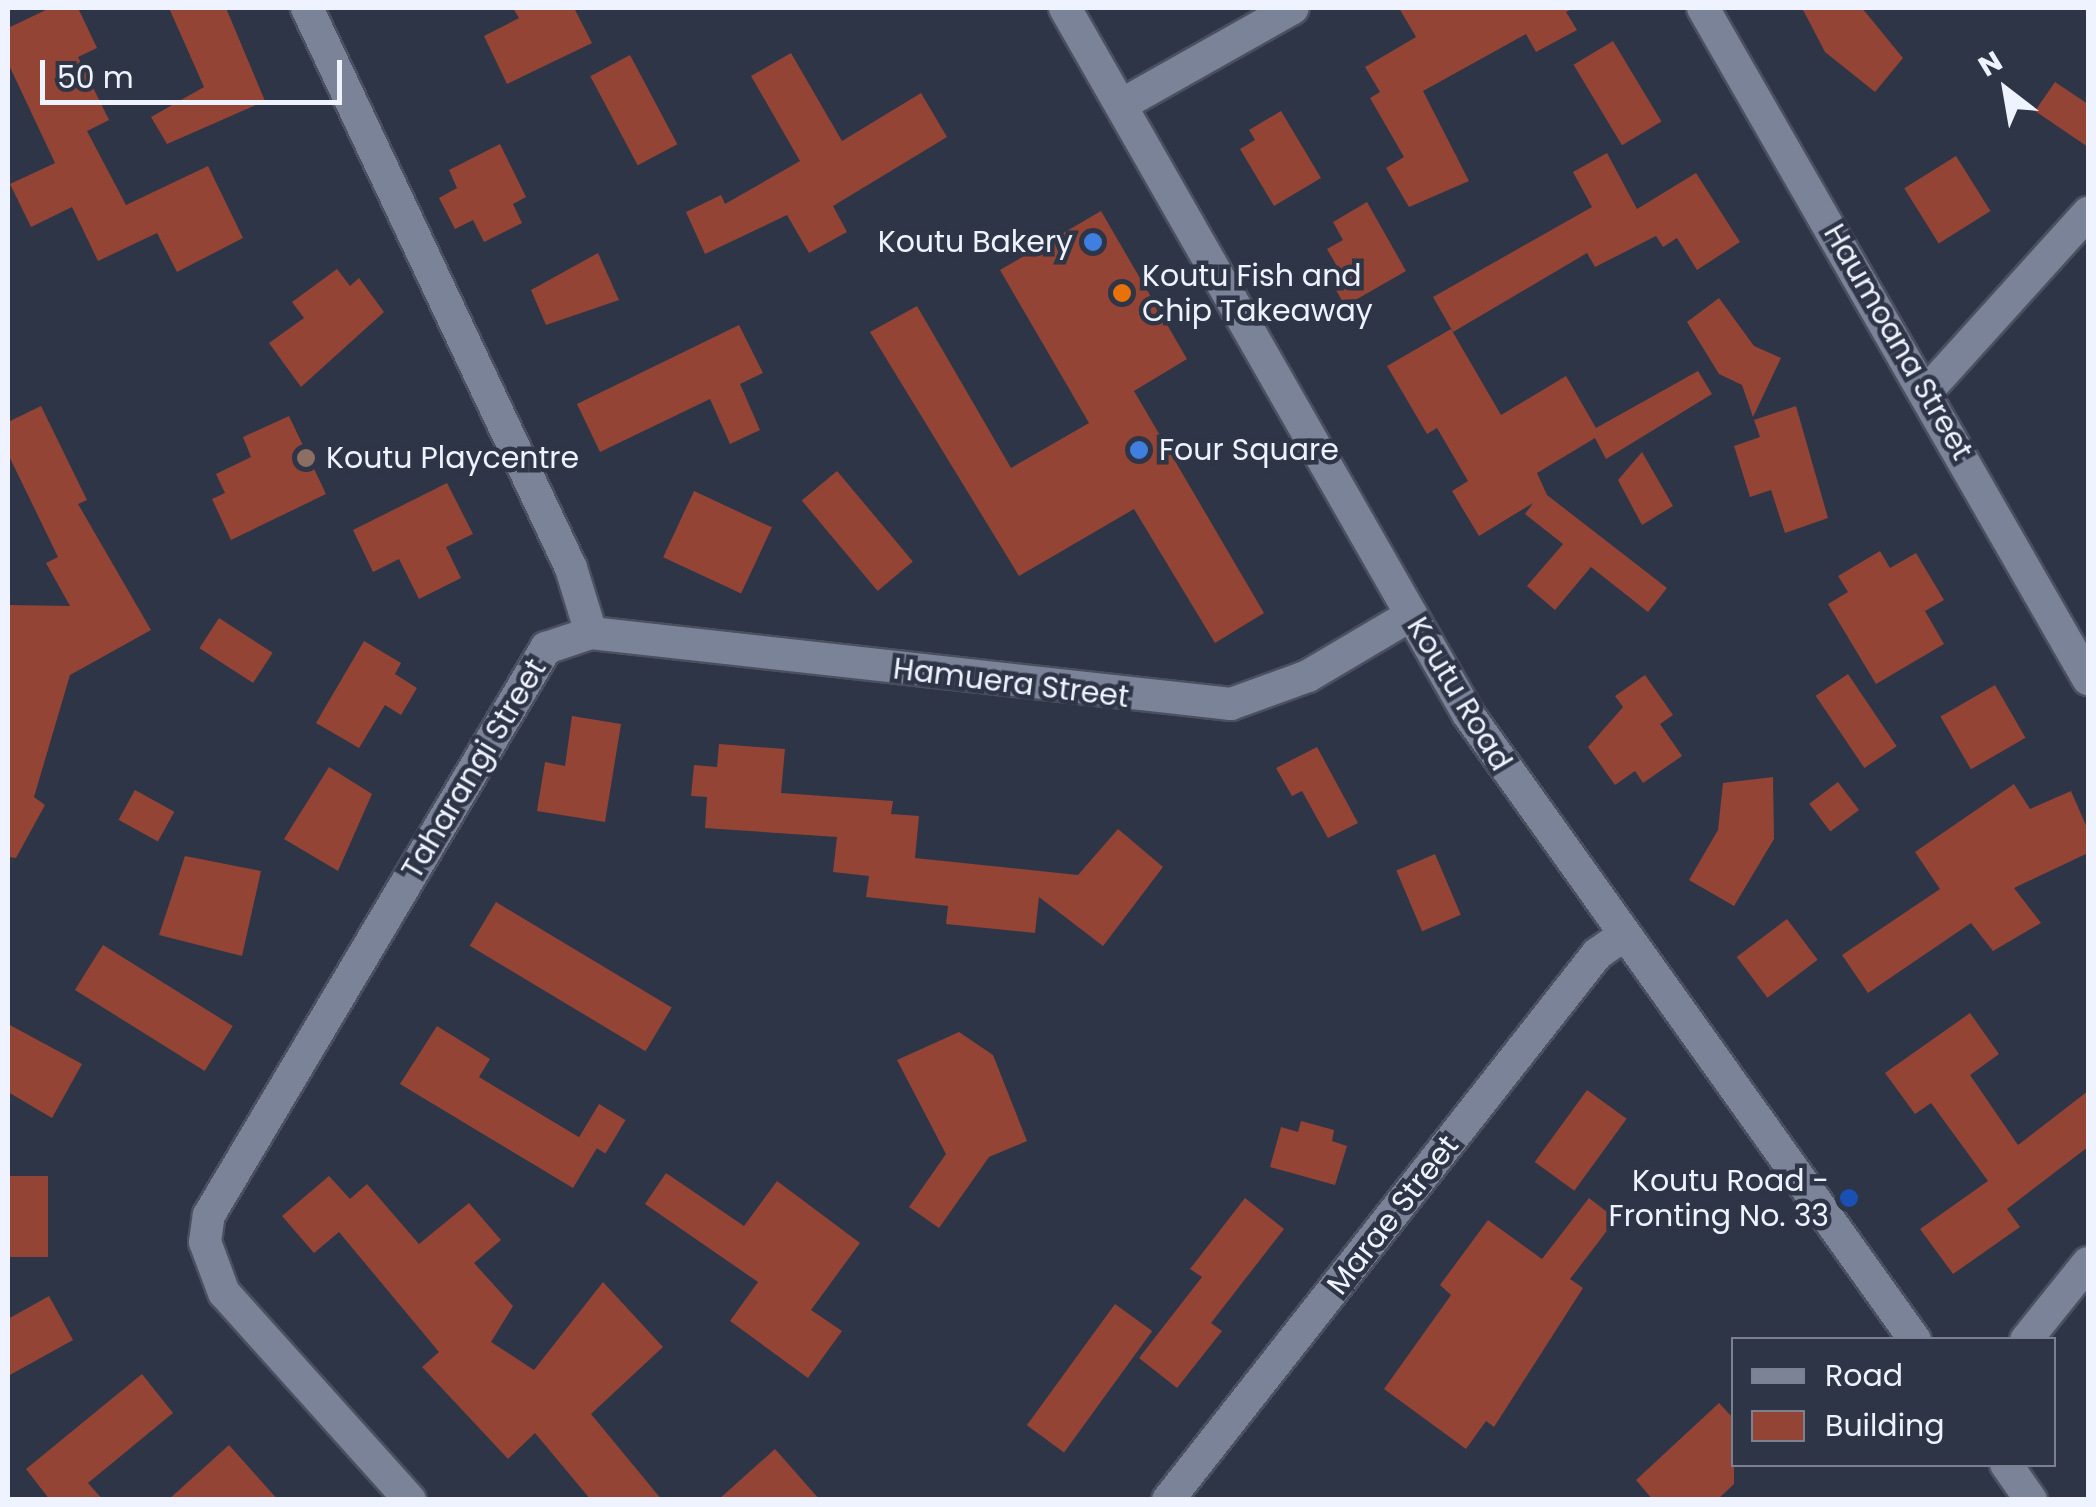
<!DOCTYPE html>
<style>
body{margin:0}
#map{position:relative;width:2096px;height:1507px;overflow:hidden;background:#2e3547;font-family:Poppins,sans-serif}
div>[style]{position:absolute}
.building>*{inset:0;background:#934435;transform-origin:0 0}
.roads{filter:drop-shadow(2px 0 #4a505f) drop-shadow(-2px 0 #4a505f) drop-shadow(0 2px #4a505f) drop-shadow(0 -2px #4a505f)}
.minor>*{height:32px;margin:-16px;padding:0 16px;transform-origin:16px;border-radius:16px;background:#7b8398}
.dots>*{width:28px;height:28px;translate:-50% -50%;box-sizing:border-box;border:5px solid #2e3547;border-radius:50%}
span{translate:-50% -50%;white-space:nowrap;text-align:center;line-height:1.15;-webkit-text-stroke:9px #2e3547;paint-order:stroke}
.poi-label{font-size:30px;color:#eef3ff}
.right{translate:-100% -50%;text-align:right}
.left{translate:0 -50%;text-align:left}
.street-label{font-size:30px;color:#eef3ff}
.frame{position:absolute;inset:0;border:10px solid #eef3ff;pointer-events:none}
.legend{position:absolute;left:1731px;top:1337px;width:325px;height:130px;box-sizing:border-box;background:#2e3547;border:2px solid #7b8191;margin:0;padding:12px 18px;list-style:none;font-size:30px;color:#eef3ff}
.legend li{display:flex;align-items:center;gap:20px;height:50px}
.legend b{width:50px;border:2px solid #7b8191}
.north{position:absolute;left:1956px;top:40px;width:100px;height:100px;-webkit-text-stroke:8px #2e3547;paint-order:stroke;rotate:329deg;font-size:28px;font-weight:700;line-height:40px;text-align:center;color:#eef3ff}
.north::after{content:'';display:block;margin:auto;width:35px;height:45px;background:#eef3ff;clip-path:polygon(50% 0,100% 100%,50% 72%,0 100%)}
.scale{position:absolute;left:40px;top:60px;width:302px;height:45px;box-sizing:border-box;border:5px solid #eef3ff;border-top:0;padding-left:12px;font-size:30px;line-height:35px;white-space:nowrap;color:#eef3ff;-webkit-text-stroke:8px #2e3547;paint-order:stroke}
</style>
<div id="map">
<div class="building">
<i style="clip-path:polygon(50px 8px,78px 8px,97px 48px,78px 57px,109px 120px,87px 131px,126px 205px,208px 166px,243px 238px,177px 272px,157px 233px,98px 261px,72px 207px,31px 227px,10px 184px,55px 163px,8px 63px,8px 28px)"></i>
<i style="clip-path:polygon(169px 8px,226px 8px,265px 101px,167px 144px,151px 117px,204px 87px)"></i>
<i style="clip-path:polygon(513px 8px,574px 8px,592px 43px,507px 84px,484px 36px,519px 18px)"></i>
<i style="clip-path:polygon(1399px 8px,1574px 8px,1566px 12px,1577px 30px,1536px 52px,1526px 34px,1423px 91px,1469px 181px,1409px 207px,1386px 168px,1404px 157px,1370px 98px,1380px 92px,1365px 67px,1416px 37px)"></i>
<i style="clip-path:polygon(1802px 8px,1862px 8px,1903px 58px,1875px 92px,1825px 52px)"></i>
<i style="left:1613px;top:41px;width:94px;height:46px;rotate:59deg"></i>
<i style="clip-path:polygon(791px 53px,842px 141px,921px 93px,947px 137px,833px 206px,847px 232px,809px 253px,787px 215px,705px 254px,686px 212px,721px 195px,725px 204px,800px 161px,751px 76px)"></i>
<i style="left:630px;top:55px;width:101px;height:45px;rotate:62deg"></i>
<i style="clip-path:polygon(2055px 82px,2088px 104px,2088px 147px,2035px 111px)"></i>
<i style="clip-path:polygon(1281px 111px,1321px 178px,1274px 206px,1240px 149px,1255px 140px,1249px 130px)"></i>
<i style="clip-path:polygon(500px 144px,526px 197px,513px 204px,522px 223px,484px 242px,473px 220px,455px 229px,439px 198px,457px 188px,449px 170px)"></i>
<i style="clip-path:polygon(1607px 153px,1637px 209px,1696px 173px,1740px 242px,1697px 270px,1677px 238px,1663px 247px,1656px 236px,1595px 267px,1587px 253px,1453px 332px,1433px 297px,1592px 207px,1573px 172px)"></i>
<i style="left:1956px;top:156px;width:65px;height:61px;rotate:58deg"></i>
<i style="clip-path:polygon(1367px 202px,1406px 271px,1345px 306px,1327px 274px,1338px 268px,1327px 249px,1343px 240px,1333px 222px)"></i>
<i style="clip-path:polygon(1101px 211px,1187px 359px,1134px 391px,1264px 613px,1215px 643px,1134px 509px,1019px 576px,870px 332px,917px 306px,1011px 468px,1089px 423px,1000px 270px)"></i>
<i style="clip-path:polygon(598px 253px,619px 300px,546px 325px,531px 290px)"></i>
<i style="clip-path:polygon(337px 269px,350px 286px,359px 278px,384px 312px,301px 387px,269px 343px,304px 318px,292px 302px)"></i>
<i style="clip-path:polygon(1719px 298px,1754px 346px,1781px 358px,1753px 417px,1742px 385px,1719px 374px,1687px 322px)"></i>
<i style="clip-path:polygon(739px 325px,763px 373px,740px 384px,760px 430px,730px 444px,710px 399px,600px 452px,577px 404px)"></i>
<i style="clip-path:polygon(1451px 329px,1501px 415px,1566px 376px,1596px 428px,1698px 371px,1712px 394px,1606px 459px,1595px 438px,1537px 473px,1547px 495px,1667px 588px,1648px 612px,1591px 567px,1555px 610px,1527px 586px,1563px 544px,1525px 514px,1533px 503px,1479px 536px,1452px 491px,1468px 481px,1437px 428px,1427px 434px,1387px 366px)"></i>
<i style="clip-path:polygon(41px 406px,87px 500px,78px 504px,151px 630px,70px 675px,34px 797px,45px 805px,16px 858px,8px 857px,10px 605px,70px 606px,46px 563px,58px 557px,8px 454px,8px 422px)"></i>
<i style="clip-path:polygon(1796px 406px,1828px 518px,1785px 533px,1771px 490px,1750px 497px,1734px 446px,1760px 437px,1754px 420px)"></i>
<i style="clip-path:polygon(289px 416px,326px 494px,231px 540px,212px 499px,225px 493px,216px 474px,251px 457px,243px 437px)"></i>
<i style="clip-path:polygon(1642px 452px,1673px 506px,1642px 525px,1618px 480px)"></i>
<i style="left:837px;top:471px;width:118px;height:46px;rotate:50deg"></i>
<i style="clip-path:polygon(447px 483px,473px 534px,446px 547px,461px 578px,419px 599px,399px 559px,373px 572px,353px 530px)"></i>
<i style="left:694px;top:491px;width:86px;height:73px;rotate:25deg"></i>
<i style="clip-path:polygon(1880px 551px,1890px 568px,1916px 553px,1944px 600px,1925px 611px,1944px 644px,1876px 684px,1828px 604px,1848px 592px,1838px 576px)"></i>
<i style="left:219px;top:618px;width:64px;height:36px;rotate:33deg"></i>
<i style="clip-path:polygon(364px 641px,401px 663px,395px 674px,417px 688px,401px 715px,385px 705px,359px 748px,316px 723px)"></i>
<i style="left:1848px;top:674px;width:87px;height:39px;rotate:56deg"></i>
<i style="clip-path:polygon(1645px 675px,1673px 715px,1660px 724px,1682px 756px,1643px 783px,1635px 771px,1615px 785px,1588px 747px,1623px 707px,1615px 696px)"></i>
<i style="left:1995px;top:685px;width:61px;height:63px;rotate:60deg"></i>
<i style="clip-path:polygon(572px 716px,621px 724px,605px 822px,537px 811px,545px 762px,565px 766px)"></i>
<i style="clip-path:polygon(719px 744px,785px 749px,781px 793px,893px 801px,891px 814px,919px 816px,915px 858px,1078px 875px,1118px 829px,1163px 867px,1103px 946px,1039px 897px,1035px 933px,946px 924px,948px 906px,866px 897px,869px 876px,833px 872px,837px 837px,705px 828px,707px 797px,691px 796px,694px 765px,717px 767px)"></i>
<i style="clip-path:polygon(1317px 747px,1358px 823px,1328px 838px,1302px 791px,1292px 796px,1276px 768px)"></i>
<i style="clip-path:polygon(329px 767px,372px 794px,338px 871px,284px 839px)"></i>
<i style="clip-path:polygon(1773px 777px,1774px 839px,1734px 906px,1689px 880px,1718px 830px,1723px 783px)"></i>
<i style="left:1838px;top:782px;width:35px;height:36px;rotate:53deg"></i>
<i style="clip-path:polygon(2014px 784px,2030px 809px,2071px 791px,2088px 830px,2088px 853px,2014px 888px,2041px 923px,1993px 951px,1971px 923px,1868px 993px,1842px 955px,1940px 889px,1915px 852px)"></i>
<i style="left:135px;top:790px;width:45px;height:34px;rotate:29deg"></i>
<i style="left:1435px;top:854px;width:66px;height:42px;rotate:67deg"></i>
<i style="clip-path:polygon(185px 856px,261px 871px,242px 956px,159px 935px)"></i>
<i style="left:496px;top:902px;width:205px;height:51px;rotate:31deg"></i>
<i style="left:1787px;top:919px;width:51px;height:63px;rotate:53deg"></i>
<i style="left:103px;top:945px;width:153px;height:53px;rotate:32deg"></i>
<i style="clip-path:polygon(1970px 1013px,1999px 1054px,1970px 1075px,2018px 1145px,2088px 1091px,2088px 1147px,2007px 1209px,2020px 1227px,1953px 1274px,1920px 1229px,1988px 1181px,1931px 1103px,1915px 1114px,1885px 1073px)"></i>
<i style="clip-path:polygon(8px 1024px,82px 1064px,52px 1118px,8px 1092px)"></i>
<i style="clip-path:polygon(437px 1026px,490px 1059px,479px 1077px,597px 1148px,573px 1188px,400px 1084px)"></i>
<i style="clip-path:polygon(959px 1032px,993px 1055px,1027px 1141px,989px 1157px,939px 1228px,909px 1207px,946px 1154px,897px 1060px)"></i>
<i style="left:1587px;top:1090px;width:49px;height:89px;rotate:36deg"></i>
<i style="left:599px;top:1104px;width:31px;height:39px;rotate:31deg"></i>
<i style="clip-path:polygon(1301px 1121px,1334px 1130px,1332px 1141px,1347px 1146px,1335px 1185px,1270px 1167px,1281px 1127px,1298px 1132px)"></i>
<i style="clip-path:polygon(666px 1173px,744px 1226px,777px 1181px,860px 1243px,811px 1310px,842px 1331px,808px 1378px,730px 1321px,758px 1282px,645px 1204px)"></i>
<i style="left:48px;top:1176px;width:81px;height:40px;rotate:90deg"></i>
<i style="clip-path:polygon(329px 1176px,350px 1199px,367px 1184px,419px 1244px,469px 1203px,501px 1240px,474px 1263px,513px 1306px,491px 1342px,534px 1370px,603px 1282px,663px 1347px,591px 1414px,662px 1500px,591px 1500px,535px 1433px,508px 1459px,422px 1367px,439px 1352px,339px 1232px,314px 1253px,282px 1216px)"></i>
<i style="clip-path:polygon(1245px 1198px,1284px 1229px,1211px 1323px,1222px 1331px,1177px 1388px,1139px 1358px,1202px 1277px,1190px 1269px)"></i>
<i style="clip-path:polygon(1589px 1198px,1616px 1219px,1570px 1279px,1583px 1288px,1494px 1427px,1486px 1421px,1466px 1449px,1384px 1389px,1451px 1295px,1440px 1285px,1488px 1220px,1542px 1259px)"></i>
<i style="clip-path:polygon(49px 1296px,73px 1340px,8px 1376px,8px 1319px)"></i>
<i style="left:1115px;top:1304px;width:46px;height:150px;rotate:36deg"></i>
<i style="clip-path:polygon(142px 1374px,173px 1413px,88px 1483px,103px 1500px,50px 1500px,26px 1469px)"></i>
<i style="clip-path:polygon(1719px 1403px,1734px 1419px,1734px 1484px,1717px 1500px,1653px 1500px,1636px 1480px)"></i>
<i style="clip-path:polygon(229px 1445px,278px 1500px,168px 1500px)"></i>
<i style="clip-path:polygon(775px 1449px,820px 1500px,718px 1500px)"></i>
</div>
<div class="roads">
<div class="minor">
<i style="left:307px;top:8px;width:619px;rotate:64.76deg"></i>
<i style="left:571px;top:568px;width:68px;rotate:72.9deg"></i>
<i style="left:1065px;top:8px;width:813px;rotate:60.28deg"></i>
<i style="left:1468px;top:714px;width:769px;rotate:54.47deg"></i>
<i style="left:1703px;top:8px;width:774px;rotate:60.15deg"></i>
<i style="left:1121px;top:105px;width:197px;rotate:-29.4deg"></i>
<i style="left:1928px;top:390px;width:239px;rotate:-47.9deg"></i>
<i style="left:2026px;top:1340px;width:99px;rotate:-51.2deg"></i>
<i style="left:2006px;top:1464px;width:44px;rotate:55.2deg"></i>
<i style="left:410px;top:1500px;width:278px;rotate:-131.9deg"></i>
<i style="left:224px;top:1293px;width:54px;rotate:-110.4deg"></i>
<i style="left:205px;top:1242px;width:27px;rotate:-82deg"></i>
<i style="left:209px;top:1215px;width:660px;rotate:-59.27deg"></i>
<i style="left:546px;top:648px;width:47px;rotate:-18.4deg"></i>
<i style="left:591px;top:633px;width:644px;rotate:6.33deg"></i>
<i style="left:1231px;top:704px;width:82px;rotate:-20deg"></i>
<i style="left:1308px;top:676px;width:120px;rotate:-30.6deg"></i>
<i style="left:1168px;top:1500px;width:694px;rotate:-51.84deg"></i>
<i style="left:1597px;top:954px;width:32px;rotate:-35deg"></i>
</div>
</div>
<div class="dots">
<i style="left:1093px;top:242px;background:#3f7fe0"></i>
<i style="left:1122px;top:293px;background:#e8710a"></i>
<i style="left:1139px;top:450px;background:#3f7fe0"></i>
<i style="left:306px;top:458px;background:#8d6e63"></i>
<i style="left:1849px;top:1198px;background:#1a4fb4"></i>
</div>
<div class="poi-label">
<span class="right" style="left:1073px;top:242px">Koutu Bakery</span>
<span class="left" style="left:1142px;top:293px">Koutu Fish and<br>Chip Takeaway</span>
<span class="left" style="left:1159px;top:450px">Four Square</span>
<span class="left" style="left:326px;top:458px">Koutu Playcentre</span>
<span class="right" style="left:1829px;top:1198px">Koutu Road -<br>Fronting No. 33</span>
</div>
<div class="street-label">
<span style="left:1898px;top:342px;rotate:60deg">Haumoana Street</span>
<span style="left:1011px;top:683px;rotate:7deg">Hamuera Street</span>
<span style="left:1459px;top:694px;rotate:59deg">Koutu Road</span>
<span style="left:474px;top:769px;rotate:-59deg">Taharangi Street</span>
<span style="left:1393px;top:1215px;rotate:-52deg">Marae Street</span>
</div>
<div class="frame"></div>
<ul class="legend">
<li><b style="height:12px;background:#7b8398"></b>Road</li>
<li><b style="height:28px;background:#934435"></b>Building</li>
</ul>
<div class="north">N</div>
<div class="scale">50 m</div>
</div>
